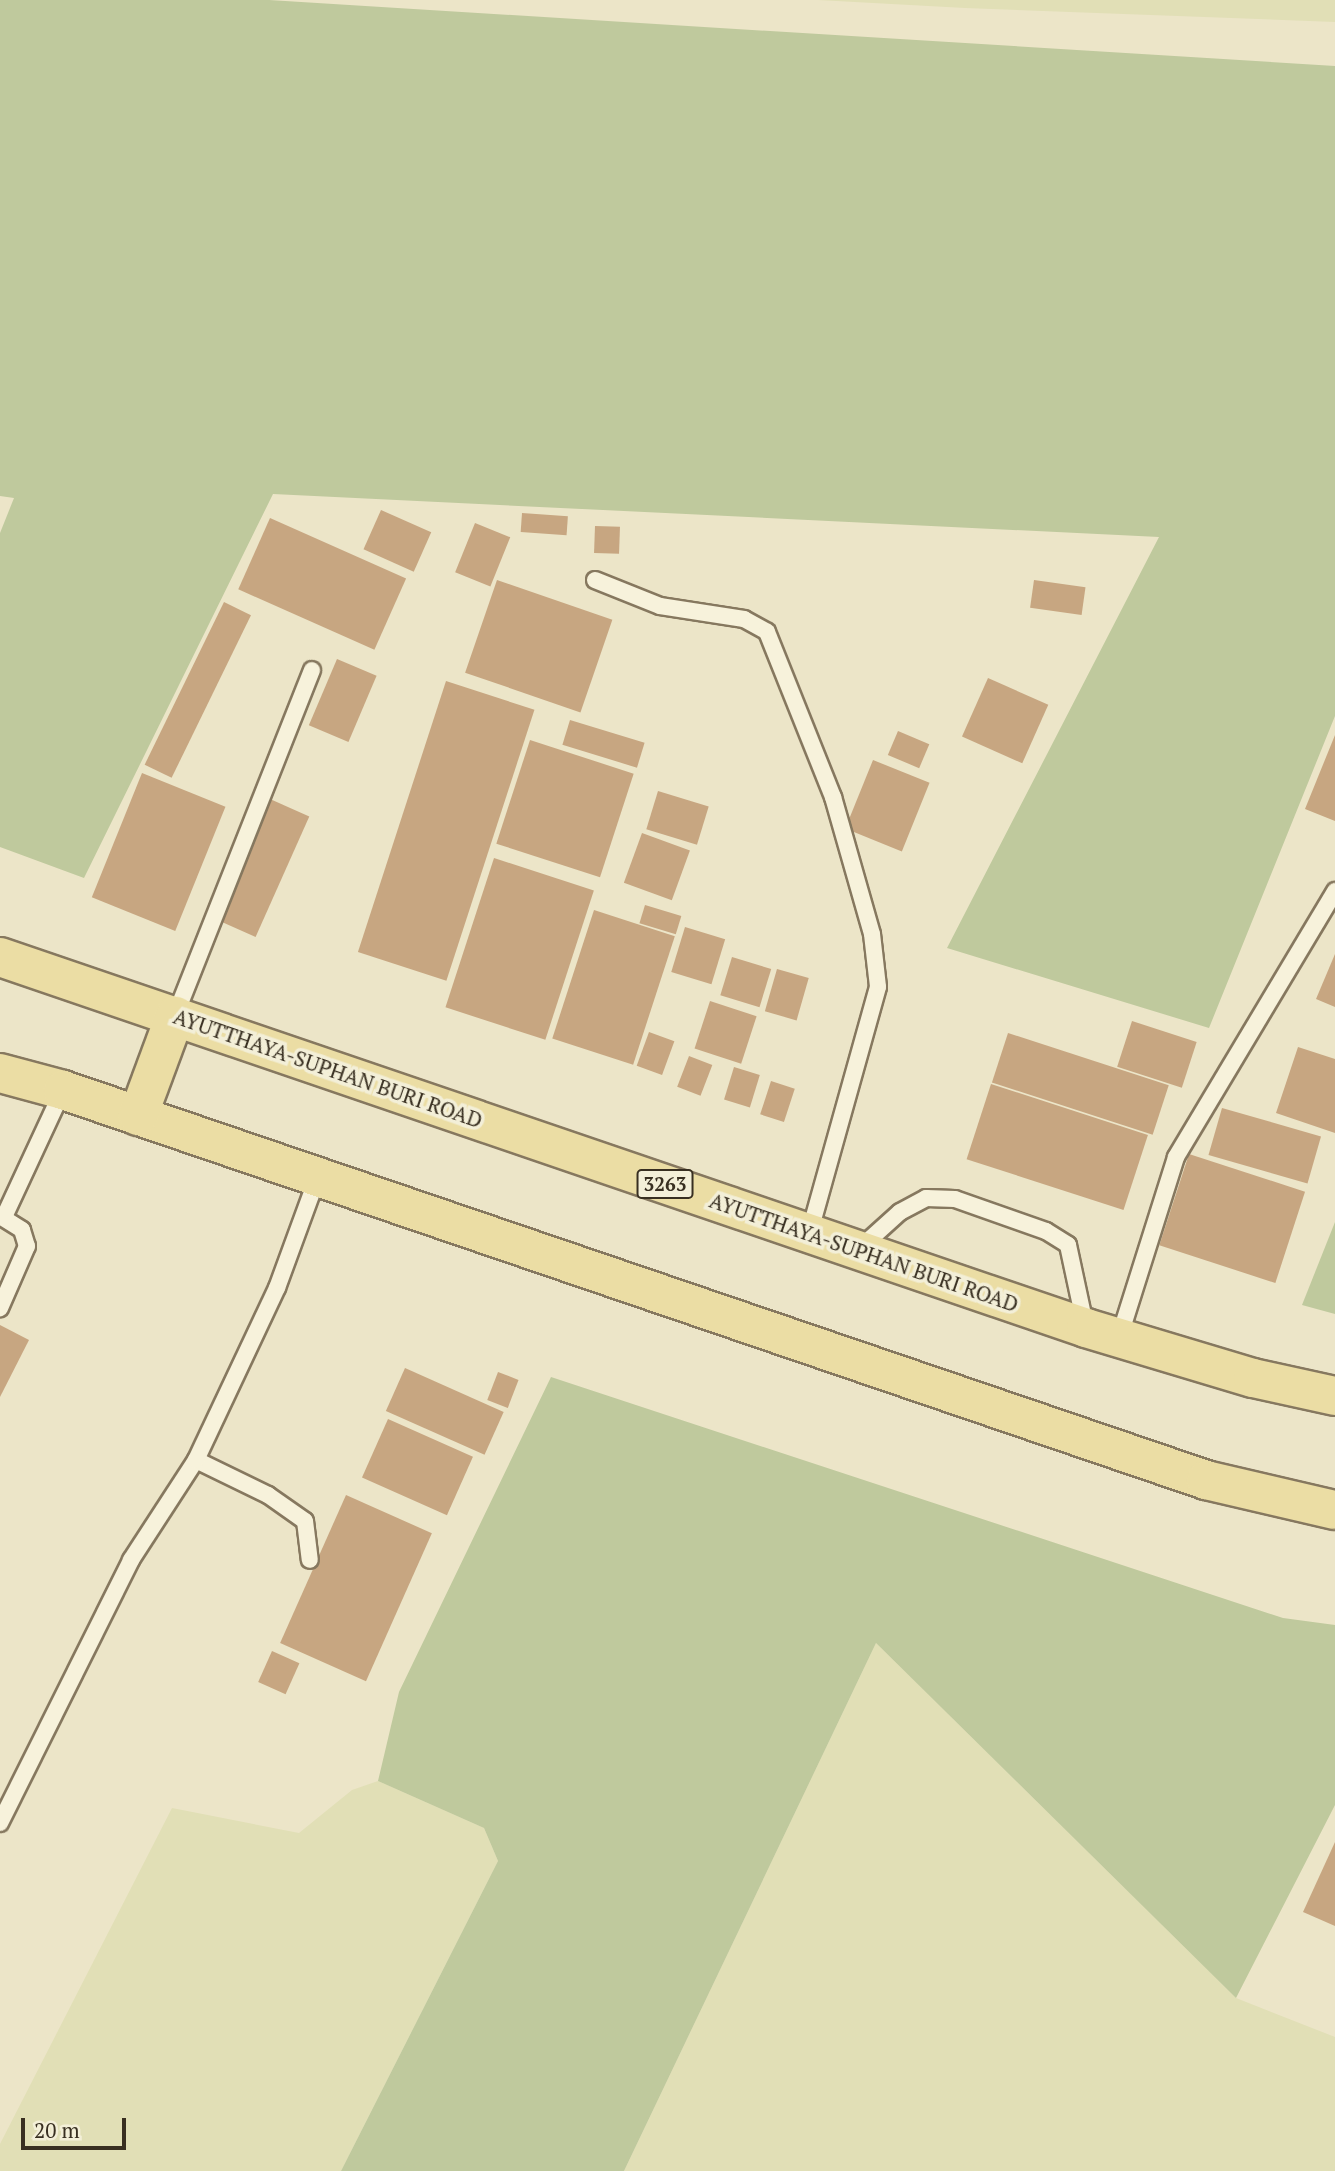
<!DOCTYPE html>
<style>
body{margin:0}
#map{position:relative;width:1335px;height:2171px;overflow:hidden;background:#ece5c8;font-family:"PT Serif",serif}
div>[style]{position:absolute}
.farmland>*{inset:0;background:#e1dfb6}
.green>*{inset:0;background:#bfc99d}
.building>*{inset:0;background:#c7a681;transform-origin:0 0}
.roads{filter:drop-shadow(2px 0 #86785f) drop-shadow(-2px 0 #86785f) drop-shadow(0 2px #86785f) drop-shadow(0 -2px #86785f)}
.service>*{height:16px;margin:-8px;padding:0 8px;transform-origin:8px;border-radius:8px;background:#f7f2db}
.primary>*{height:38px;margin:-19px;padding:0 19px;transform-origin:19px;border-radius:19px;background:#ebdda4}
span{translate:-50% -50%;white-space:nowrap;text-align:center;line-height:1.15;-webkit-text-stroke:7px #f3efd8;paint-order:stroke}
.shield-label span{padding:2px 5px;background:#f3efd8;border:2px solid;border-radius:5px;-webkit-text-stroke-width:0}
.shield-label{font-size:19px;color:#382f21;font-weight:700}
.street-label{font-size:21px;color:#382f21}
.scale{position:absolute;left:21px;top:2118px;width:105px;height:32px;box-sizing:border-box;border:4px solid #382f21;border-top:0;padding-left:9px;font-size:21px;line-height:24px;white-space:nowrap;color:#382f21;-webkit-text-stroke:5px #f3efd8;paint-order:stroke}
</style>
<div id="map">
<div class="farmland">
<i style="clip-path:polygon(818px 0,1335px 0,1335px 22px,965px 8px)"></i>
<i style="clip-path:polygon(876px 1643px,1236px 1998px,1335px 2037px,1335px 2171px,624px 2171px)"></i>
<i style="clip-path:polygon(378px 1781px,484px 1828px,498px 1861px,341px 2171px,0 2171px,0 2144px,172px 1808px,299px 1833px,352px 1790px)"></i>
</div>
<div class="green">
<i style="clip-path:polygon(0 0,269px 0,1335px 66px,1335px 716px,1209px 1028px,947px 948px,1159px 537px,273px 494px,84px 878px,0 847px,0 533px,14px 498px,0 496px)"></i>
<i style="clip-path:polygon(1335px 1222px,1335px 1314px,1302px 1305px)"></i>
<i style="clip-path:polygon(551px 1377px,1283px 1618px,1335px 1625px,1335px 1805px,1236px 1998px,876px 1643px,624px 2171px,341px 2171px,498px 1861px,484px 1828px,378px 1781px,399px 1692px)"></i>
</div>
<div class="building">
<i style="left:381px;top:510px;width:55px;height:43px;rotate:24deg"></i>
<i style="left:522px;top:513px;width:46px;height:19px;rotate:4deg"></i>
<i style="left:270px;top:518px;width:149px;height:78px;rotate:24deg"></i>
<i style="left:475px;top:523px;width:38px;height:53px;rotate:22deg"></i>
<i style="left:595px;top:526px;width:25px;height:27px;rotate:2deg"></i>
<i style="left:497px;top:580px;width:122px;height:98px;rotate:19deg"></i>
<i style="left:1034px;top:580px;width:52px;height:28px;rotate:8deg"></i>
<i style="left:224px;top:602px;width:30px;height:181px;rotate:26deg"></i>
<i style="left:337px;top:659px;width:43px;height:72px;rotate:23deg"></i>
<i style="left:988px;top:678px;width:66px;height:64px;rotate:24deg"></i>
<i style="left:446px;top:681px;width:93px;height:285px;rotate:18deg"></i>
<i style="left:570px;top:720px;width:78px;height:26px;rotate:17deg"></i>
<i style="left:898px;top:731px;width:34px;height:26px;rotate:23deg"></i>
<i style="clip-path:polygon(1335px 735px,1335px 821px,1305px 809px)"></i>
<i style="left:530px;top:740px;width:109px;height:109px;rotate:18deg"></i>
<i style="left:873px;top:760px;width:61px;height:74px;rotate:22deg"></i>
<i style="left:142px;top:773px;width:90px;height:134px;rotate:22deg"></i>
<i style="left:658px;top:791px;width:53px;height:40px;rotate:17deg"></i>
<i style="left:270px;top:799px;width:43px;height:132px;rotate:24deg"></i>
<i style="left:642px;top:833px;width:51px;height:53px;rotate:20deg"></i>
<i style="left:494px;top:858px;width:105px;height:157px;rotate:18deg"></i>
<i style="left:645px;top:905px;width:38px;height:19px;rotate:17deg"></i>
<i style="left:594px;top:910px;width:85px;height:135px;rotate:18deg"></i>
<i style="left:685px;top:927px;width:42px;height:47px;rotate:17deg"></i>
<i style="clip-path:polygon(1335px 954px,1335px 1007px,1316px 999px)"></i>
<i style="left:732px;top:957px;width:41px;height:40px;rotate:17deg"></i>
<i style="left:777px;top:969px;width:33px;height:44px;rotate:16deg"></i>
<i style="left:710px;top:1001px;width:49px;height:50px;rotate:18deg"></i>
<i style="left:1132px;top:1021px;width:68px;height:48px;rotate:18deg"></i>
<i style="left:649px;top:1032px;width:27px;height:36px;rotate:20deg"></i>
<i style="left:1008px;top:1033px;width:169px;height:52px;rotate:18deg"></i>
<i style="clip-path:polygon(1298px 1047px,1335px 1059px,1335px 1133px,1276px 1113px)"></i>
<i style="left:689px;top:1056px;width:25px;height:33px;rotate:21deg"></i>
<i style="left:734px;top:1067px;width:27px;height:34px;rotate:17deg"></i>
<i style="left:771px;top:1081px;width:25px;height:35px;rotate:18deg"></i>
<i style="left:991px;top:1084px;width:165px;height:79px;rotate:18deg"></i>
<i style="left:1222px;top:1108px;width:103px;height:49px;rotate:16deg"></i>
<i style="left:1189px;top:1154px;width:122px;height:96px;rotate:18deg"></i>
<i style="clip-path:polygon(0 1325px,29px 1340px,0 1397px)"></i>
<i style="left:405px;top:1368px;width:108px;height:47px;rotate:24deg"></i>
<i style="left:498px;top:1372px;width:22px;height:30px;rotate:21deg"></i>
<i style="left:388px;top:1419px;width:93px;height:64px;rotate:24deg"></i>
<i style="left:346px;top:1495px;width:94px;height:162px;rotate:24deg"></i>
<i style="left:272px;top:1651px;width:30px;height:34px;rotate:24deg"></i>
<i style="clip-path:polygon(1335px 1842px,1335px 1926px,1303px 1912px)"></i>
</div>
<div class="roads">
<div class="service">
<i style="left:595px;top:580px;width:70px;rotate:21.8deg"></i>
<i style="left:660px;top:606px;width:85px;rotate:8.8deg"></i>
<i style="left:744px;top:619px;width:26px;rotate:29deg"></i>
<i style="left:767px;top:632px;width:178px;rotate:68.2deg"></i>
<i style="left:833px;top:797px;width:142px;rotate:74.1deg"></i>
<i style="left:872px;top:934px;width:53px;rotate:83.5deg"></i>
<i style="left:878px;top:987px;width:256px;rotate:105.6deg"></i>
<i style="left:175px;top:1016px;width:372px;rotate:-68.4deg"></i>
<i style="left:0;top:1216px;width:26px;rotate:32deg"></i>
<i style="left:22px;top:1230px;width:17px;rotate:73deg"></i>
<i style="left:27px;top:1246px;width:68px;rotate:113.5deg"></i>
<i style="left:4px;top:1217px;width:140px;rotate:-65.1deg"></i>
<i style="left:859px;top:1249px;width:55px;rotate:-42.1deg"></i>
<i style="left:900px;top:1212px;width:30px;rotate:-28deg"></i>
<i style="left:926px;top:1198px;width:29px;rotate:2deg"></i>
<i style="left:955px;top:1199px;width:96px;rotate:19.4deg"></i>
<i style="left:1046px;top:1231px;width:26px;rotate:32deg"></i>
<i style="left:1068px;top:1245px;width:81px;rotate:77.9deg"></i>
<i style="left:1119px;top:1338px;width:190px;rotate:-72.5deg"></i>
<i style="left:1176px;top:1157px;width:310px;rotate:-59.1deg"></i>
<i style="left:196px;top:1460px;width:80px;rotate:25.9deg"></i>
<i style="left:268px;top:1495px;width:45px;rotate:35.1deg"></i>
<i style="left:305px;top:1521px;width:39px;rotate:83deg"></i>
<i style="left:0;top:1823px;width:294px;rotate:-63.5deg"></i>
<i style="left:131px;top:1560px;width:119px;rotate:-57deg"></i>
<i style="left:196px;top:1460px;width:190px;rotate:-64.8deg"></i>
<i style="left:277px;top:1288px;width:119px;rotate:-69.9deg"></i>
</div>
<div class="primary">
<i style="left:0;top:957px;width:1148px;rotate:18.86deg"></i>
<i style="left:1086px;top:1328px;width:174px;rotate:16.7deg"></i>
<i style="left:1253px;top:1378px;width:84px;rotate:12.4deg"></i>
<i style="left:0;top:1073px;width:65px;rotate:15.1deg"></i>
<i style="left:63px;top:1090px;width:1208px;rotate:18.84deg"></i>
<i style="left:1206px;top:1480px;width:132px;rotate:13.1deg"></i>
<i style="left:138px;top:1116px;width:107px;rotate:-69.7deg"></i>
</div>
</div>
<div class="shield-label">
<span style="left:665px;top:1184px">3263</span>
</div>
<div class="street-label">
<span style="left:328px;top:1068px;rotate:19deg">AYUTTHAYA-SUPHAN BURI ROAD</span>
<span style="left:864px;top:1252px;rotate:19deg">AYUTTHAYA-SUPHAN BURI ROAD</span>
</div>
<div class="scale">20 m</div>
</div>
